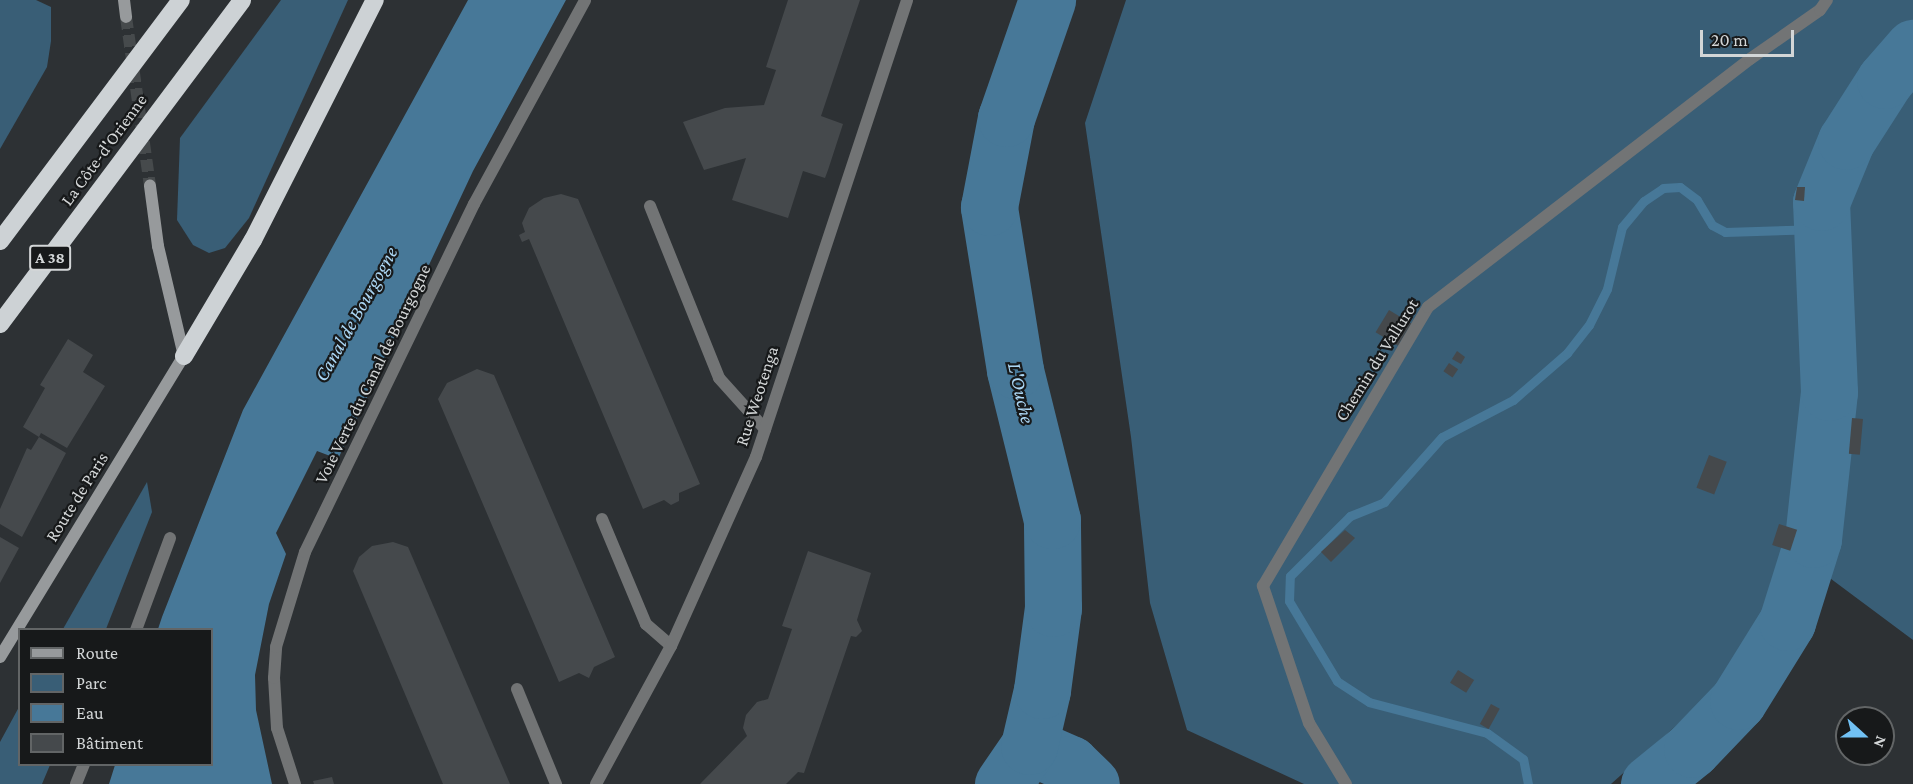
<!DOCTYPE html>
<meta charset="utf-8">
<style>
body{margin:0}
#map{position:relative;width:1913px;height:784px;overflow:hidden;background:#2d3134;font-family:"Crimson Pro",serif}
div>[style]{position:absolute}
.green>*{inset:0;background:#395e76}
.water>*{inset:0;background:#477898}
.stream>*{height:9px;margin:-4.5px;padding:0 4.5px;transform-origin:4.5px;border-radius:4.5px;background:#477898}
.river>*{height:57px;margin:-28.5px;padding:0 28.5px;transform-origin:28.5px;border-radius:28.5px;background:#477898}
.building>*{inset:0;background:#45494c;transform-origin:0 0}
.secondary-tunnel>*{height:12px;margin-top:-6px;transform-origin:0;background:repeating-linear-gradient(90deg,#464a4c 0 12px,transparent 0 18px)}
.lane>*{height:12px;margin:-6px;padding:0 6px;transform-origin:6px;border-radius:6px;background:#727475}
.street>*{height:12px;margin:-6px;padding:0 6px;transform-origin:6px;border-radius:6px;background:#727475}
.secondary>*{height:12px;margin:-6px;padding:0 6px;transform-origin:6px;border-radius:6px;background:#979a9c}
.highway>*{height:18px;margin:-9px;padding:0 9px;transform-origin:9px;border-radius:9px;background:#cdd2d5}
span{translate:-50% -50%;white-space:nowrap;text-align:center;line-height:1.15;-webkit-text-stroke:4.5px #17191a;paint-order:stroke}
.shield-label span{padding:2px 4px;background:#17191a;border:2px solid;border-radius:4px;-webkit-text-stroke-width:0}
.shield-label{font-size:16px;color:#d3d6d7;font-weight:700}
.street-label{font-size:18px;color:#d3d6d7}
.water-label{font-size:20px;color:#acd7f5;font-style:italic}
.legend{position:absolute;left:18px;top:628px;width:195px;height:138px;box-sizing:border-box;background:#17191a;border:2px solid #626566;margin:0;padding:8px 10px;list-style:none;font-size:18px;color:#d3d6d7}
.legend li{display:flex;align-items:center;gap:12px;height:30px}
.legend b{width:30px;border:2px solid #626566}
.north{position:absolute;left:1835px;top:706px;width:60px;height:60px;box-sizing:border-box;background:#17191a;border:2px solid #626566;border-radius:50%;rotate:111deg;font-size:16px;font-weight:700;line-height:24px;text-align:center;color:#d3d6d7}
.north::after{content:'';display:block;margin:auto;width:21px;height:27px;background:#71c1f4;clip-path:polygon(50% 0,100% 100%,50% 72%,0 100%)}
.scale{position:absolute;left:1700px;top:30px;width:94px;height:27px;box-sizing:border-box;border:3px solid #d3d6d7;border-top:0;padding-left:8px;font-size:18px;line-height:21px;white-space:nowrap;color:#d3d6d7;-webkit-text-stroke:4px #17191a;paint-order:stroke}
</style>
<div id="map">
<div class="green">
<i style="clip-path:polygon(0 0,36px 0,51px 7px,51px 41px,47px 67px,0 149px)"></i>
<i style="clip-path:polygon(281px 0,348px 0,249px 218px,225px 248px,209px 253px,193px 245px,177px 220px,180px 138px)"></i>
<i style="clip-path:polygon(1126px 0,1913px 0,1913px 640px,1815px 567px,1716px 690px,1611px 784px,1304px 784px,1187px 730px,1150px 603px,1131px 437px,1085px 123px)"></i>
<i style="clip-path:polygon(147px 482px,152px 512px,106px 629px,63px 629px)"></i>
<i style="clip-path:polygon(19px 707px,20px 764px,50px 765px,42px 784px,0 784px,0 742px)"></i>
</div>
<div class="water">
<i style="clip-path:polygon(468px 0,566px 0,473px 171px,338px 459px,317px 451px,276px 533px,286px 554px,269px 604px,255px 675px,256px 710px,272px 784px,109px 784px,115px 765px,212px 764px,212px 630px,158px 629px,162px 617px,243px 410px)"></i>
</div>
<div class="stream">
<i style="left:1528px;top:784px;width:25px;rotate:-101deg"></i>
<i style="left:1523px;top:759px;width:44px;rotate:-144.2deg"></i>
<i style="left:1487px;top:733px;width:122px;rotate:-165.3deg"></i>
<i style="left:1369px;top:702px;width:38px;rotate:-147deg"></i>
<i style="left:1337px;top:681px;width:93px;rotate:-121deg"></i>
<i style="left:1289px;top:601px;width:25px;rotate:-88deg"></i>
<i style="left:1290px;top:576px;width:85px;rotate:-45deg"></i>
<i style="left:1350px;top:516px;width:37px;rotate:-22deg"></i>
<i style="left:1384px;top:502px;width:87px;rotate:-48.3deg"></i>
<i style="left:1442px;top:437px;width:80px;rotate:-27.5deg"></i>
<i style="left:1513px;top:400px;width:72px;rotate:-41deg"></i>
<i style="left:1567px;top:353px;width:36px;rotate:-52deg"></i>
<i style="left:1589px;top:325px;width:40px;rotate:-63.4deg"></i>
<i style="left:1607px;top:289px;width:64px;rotate:-76.4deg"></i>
<i style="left:1622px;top:227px;width:34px;rotate:-50deg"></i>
<i style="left:1644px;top:201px;width:23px;rotate:-34deg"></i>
<i style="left:1663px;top:188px;width:17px;rotate:-3deg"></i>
<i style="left:1680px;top:187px;width:21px;rotate:37deg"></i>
<i style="left:1697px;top:200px;width:29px;rotate:59deg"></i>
<i style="left:1712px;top:225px;width:15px;rotate:28deg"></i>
<i style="left:1725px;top:232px;width:96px;rotate:-1.8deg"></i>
</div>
<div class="river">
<i style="left:1029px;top:746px;width:45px;rotate:23.7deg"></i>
<i style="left:1070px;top:764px;width:29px;rotate:44deg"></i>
<i style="left:1003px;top:784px;width:46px;rotate:-55.6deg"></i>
<i style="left:1029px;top:746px;width:57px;rotate:-76.9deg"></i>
<i style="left:1042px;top:690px;width:83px;rotate:-82.4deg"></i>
<i style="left:1053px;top:608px;width:88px;rotate:-90.7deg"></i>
<i style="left:1052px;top:520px;width:154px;rotate:-103.9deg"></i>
<i style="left:1015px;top:370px;width:165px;rotate:-99.1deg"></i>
<i style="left:989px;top:207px;width:91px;rotate:-79.2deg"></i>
<i style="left:1006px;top:118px;width:125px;rotate:-70.8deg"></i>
<i style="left:1649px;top:784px;width:55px;rotate:-39.1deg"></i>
<i style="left:1692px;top:749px;width:66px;rotate:-46.2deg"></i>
<i style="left:1738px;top:701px;width:93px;rotate:-58.2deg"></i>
<i style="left:1787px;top:622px;width:87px;rotate:-72.6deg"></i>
<i style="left:1813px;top:539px;width:148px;rotate:-83.8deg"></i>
<i style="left:1829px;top:392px;width:190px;rotate:-92.4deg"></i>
<i style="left:1821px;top:202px;width:66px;rotate:-67.7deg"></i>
<i style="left:1846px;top:141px;width:72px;rotate:-57.4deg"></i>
<i style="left:1885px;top:80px;width:43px;rotate:-48.8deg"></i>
</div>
<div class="building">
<i style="clip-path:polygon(788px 0,860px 0,821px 116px,843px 124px,828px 170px,825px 178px,803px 171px,788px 218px,732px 200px,746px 158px,704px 170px,683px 122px,725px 108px,764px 105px,776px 70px,766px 67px)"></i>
<i style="clip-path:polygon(1797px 187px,1805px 187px,1804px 201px,1795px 200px)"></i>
<i style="clip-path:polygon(561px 194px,578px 199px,700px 484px,679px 493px,679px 501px,671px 505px,664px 500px,643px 509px,529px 239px,522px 242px,519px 235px,525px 232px,522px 223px,529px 208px,544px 198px)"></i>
<i style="left:1389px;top:310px;width:26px;height:26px;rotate:31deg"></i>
<i style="clip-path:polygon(68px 339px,93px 355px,83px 372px,105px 386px,67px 448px,41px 433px,39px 437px,66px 453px,22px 537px,0 524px,0 509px,27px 448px,31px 450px,39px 437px,23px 427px,45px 388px,40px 385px)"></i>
<i style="clip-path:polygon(1457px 351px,1465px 357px,1461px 364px,1452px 359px)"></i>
<i style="left:1449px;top:363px;width:11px;height:10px;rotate:34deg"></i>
<i style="clip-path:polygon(477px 369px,494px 375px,615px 657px,594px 667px,589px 678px,579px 673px,559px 682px,438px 399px,447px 383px)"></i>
<i style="left:1852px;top:418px;width:11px;height:36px;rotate:5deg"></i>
<i style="left:1709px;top:455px;width:19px;height:35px;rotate:21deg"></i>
<i style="left:1779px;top:524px;width:19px;height:22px;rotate:18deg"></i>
<i style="clip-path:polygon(1345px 530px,1355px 538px,1331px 562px,1321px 552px)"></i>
<i style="clip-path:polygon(0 537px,19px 548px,0 583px)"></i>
<i style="clip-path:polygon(393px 542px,408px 547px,510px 784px,443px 784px,353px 571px,359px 557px,372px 546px)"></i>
<i style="clip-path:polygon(808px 551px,871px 573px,857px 620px,862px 631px,856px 637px,851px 636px,804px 773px,798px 772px,786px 784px,700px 784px,747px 736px,743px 728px,746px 715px,757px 702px,768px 699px,792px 629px,782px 626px)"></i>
<i style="left:1458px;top:670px;width:19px;height:15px;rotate:32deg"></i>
<i style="left:1491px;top:704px;width:10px;height:23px;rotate:29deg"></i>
<i style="clip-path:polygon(332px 777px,334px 784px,314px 784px,313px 781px)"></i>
</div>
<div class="secondary-tunnel">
<i style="left:126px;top:17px;width:171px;rotate:81.9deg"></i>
</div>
<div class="lane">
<i style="left:650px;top:206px;width:185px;rotate:68.1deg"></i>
<i style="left:719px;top:378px;width:69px;rotate:48deg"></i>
<i style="left:602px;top:519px;width:114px;rotate:67.3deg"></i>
<i style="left:646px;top:624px;width:33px;rotate:41deg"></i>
<i style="left:136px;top:630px;width:98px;rotate:-69.7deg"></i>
<i style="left:517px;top:689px;width:103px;rotate:67.7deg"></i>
<i style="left:76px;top:784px;width:22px;rotate:-68deg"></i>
<i style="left:295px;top:784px;width:59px;rotate:-107.8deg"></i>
<i style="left:277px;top:728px;width:50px;rotate:-93.4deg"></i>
<i style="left:274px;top:678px;width:31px;rotate:-86deg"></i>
<i style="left:276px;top:647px;width:99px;rotate:-73deg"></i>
<i style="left:305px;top:552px;width:387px;rotate:-64.1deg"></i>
<i style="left:474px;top:204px;width:232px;rotate:-61.4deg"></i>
</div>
<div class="street">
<i style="left:596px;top:784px;width:157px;rotate:-61.5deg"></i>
<i style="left:671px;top:646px;width:207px;rotate:-65.8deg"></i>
<i style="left:756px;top:457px;width:481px;rotate:-71.7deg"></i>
<i style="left:1346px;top:784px;width:71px;rotate:-121.2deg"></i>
<i style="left:1309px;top:723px;width:145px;rotate:-108.6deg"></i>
<i style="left:1263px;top:586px;width:324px;rotate:-59.4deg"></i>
<i style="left:1428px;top:307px;width:406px;rotate:-37.6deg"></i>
<i style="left:1750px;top:59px;width:85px;rotate:-35deg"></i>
<i style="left:1820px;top:10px;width:12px;rotate:-55deg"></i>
</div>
<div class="secondary">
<i style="left:124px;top:0;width:17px;rotate:83deg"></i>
<i style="left:0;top:657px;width:353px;rotate:-58.6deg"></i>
<i style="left:184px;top:356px;width:113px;rotate:-103.3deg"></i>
<i style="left:158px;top:246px;width:61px;rotate:-97.6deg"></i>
</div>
<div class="highway">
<i style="left:0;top:241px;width:301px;rotate:-53.1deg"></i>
<i style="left:0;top:324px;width:404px;rotate:-53.2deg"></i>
<i style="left:184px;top:356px;width:135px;rotate:-59.3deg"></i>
<i style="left:253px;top:240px;width:269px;rotate:-63.1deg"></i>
</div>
<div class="shield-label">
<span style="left:50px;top:258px">A 38</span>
</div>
<div class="street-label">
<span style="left:104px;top:150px;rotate:-54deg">La Côte-d'Orienne</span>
<span style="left:1377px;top:360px;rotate:-58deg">Chemin du Vallurot</span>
<span style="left:373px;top:374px;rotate:-64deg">Voie Verte du Canal de Bourgogne</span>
<span style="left:757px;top:396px;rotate:-72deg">Rue Weotenga</span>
<span style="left:77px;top:497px;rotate:-58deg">Route de Paris</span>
</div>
<div class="water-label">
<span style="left:356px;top:314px;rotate:-61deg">Canal de Bourgogne</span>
<span style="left:1021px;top:393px;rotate:77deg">L'Ouche</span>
</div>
<ul class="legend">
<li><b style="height:8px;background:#979a9c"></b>Route</li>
<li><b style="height:16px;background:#395e76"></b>Parc</li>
<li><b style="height:16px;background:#477898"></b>Eau</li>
<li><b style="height:16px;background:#45494c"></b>Bâtiment</li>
</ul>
<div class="north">N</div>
<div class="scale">20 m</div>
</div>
